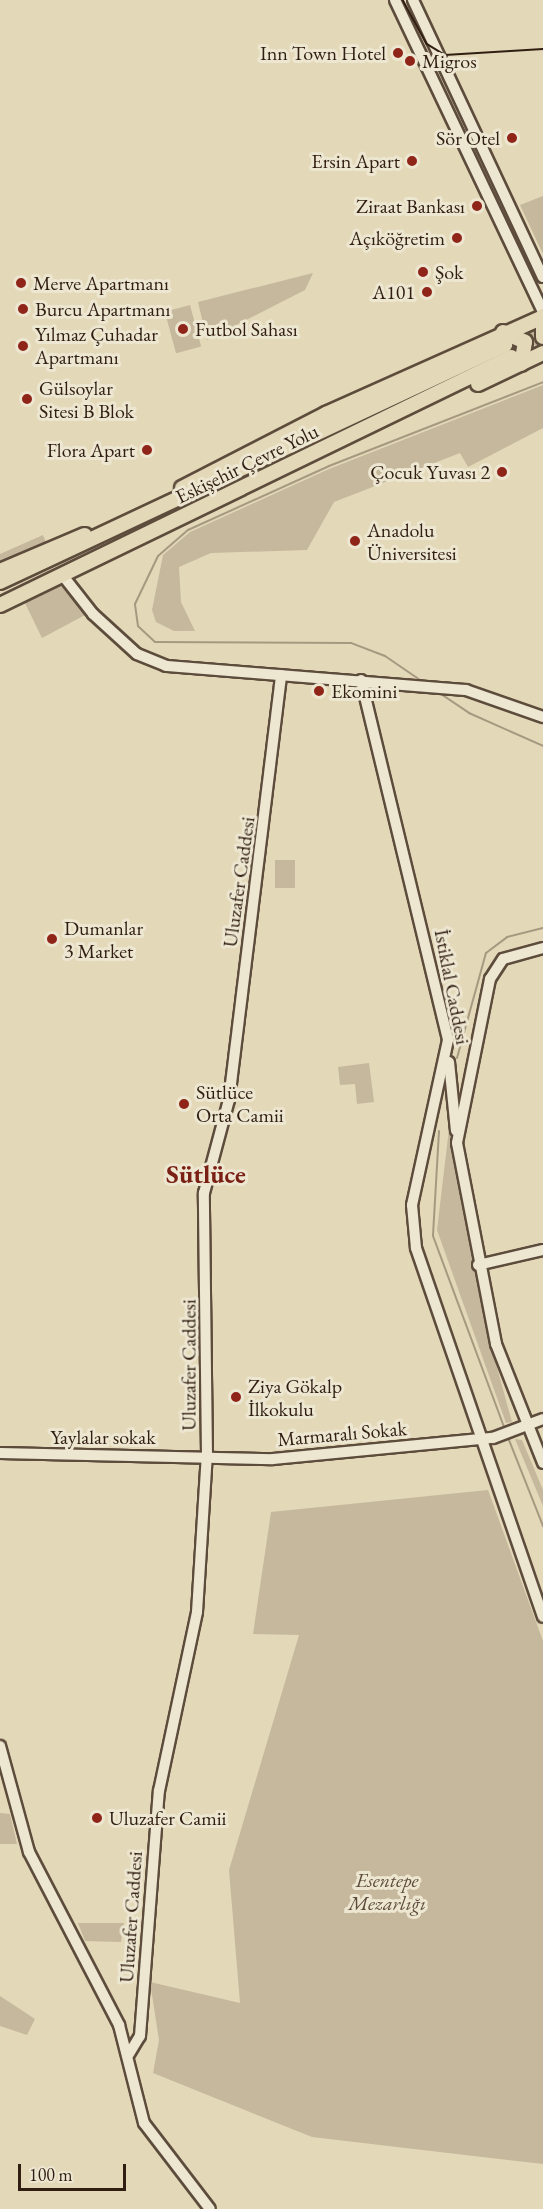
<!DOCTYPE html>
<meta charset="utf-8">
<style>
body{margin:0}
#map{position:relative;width:543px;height:2209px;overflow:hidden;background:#e3d8b8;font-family:"EB Garamond",serif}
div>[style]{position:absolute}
.green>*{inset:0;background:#c5b89c;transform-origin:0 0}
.stream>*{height:2px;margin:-1px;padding:0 1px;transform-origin:1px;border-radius:1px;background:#a69980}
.trunk-tunnel>*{height:14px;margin-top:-7px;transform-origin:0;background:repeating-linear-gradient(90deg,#bfb397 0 14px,transparent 0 21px)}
.roads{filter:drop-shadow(2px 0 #5d4c3c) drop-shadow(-2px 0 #5d4c3c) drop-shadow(0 2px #5d4c3c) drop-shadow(0 -2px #5d4c3c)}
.tertiary>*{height:10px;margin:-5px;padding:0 5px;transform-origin:5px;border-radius:5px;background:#ede6d1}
.secondary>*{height:10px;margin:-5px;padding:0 5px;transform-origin:5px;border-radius:5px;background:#ede6d1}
.trunk>*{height:14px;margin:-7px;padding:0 7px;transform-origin:7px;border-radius:7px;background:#e3d8b8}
.tram>*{height:1.5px;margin:-0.75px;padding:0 0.75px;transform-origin:0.75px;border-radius:0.75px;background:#301e12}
.dots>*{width:16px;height:16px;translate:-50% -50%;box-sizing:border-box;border:3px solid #ede6d1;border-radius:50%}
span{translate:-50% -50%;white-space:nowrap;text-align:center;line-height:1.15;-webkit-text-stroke:6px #ede6d1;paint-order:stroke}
.poi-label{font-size:20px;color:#301e12}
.right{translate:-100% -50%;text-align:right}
.left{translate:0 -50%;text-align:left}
.street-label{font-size:20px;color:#301e12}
.park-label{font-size:20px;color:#5d4c3b;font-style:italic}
.district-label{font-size:26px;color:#7a1f14;font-weight:700}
.scale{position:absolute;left:18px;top:2164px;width:108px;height:27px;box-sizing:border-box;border:3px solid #301e12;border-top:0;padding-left:8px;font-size:18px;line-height:21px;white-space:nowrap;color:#301e12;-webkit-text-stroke:4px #ede6d1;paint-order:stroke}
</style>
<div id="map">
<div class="green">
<i style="clip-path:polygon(543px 196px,543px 254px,520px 205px)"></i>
<i style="clip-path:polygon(313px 273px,305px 290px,207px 340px,198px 302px)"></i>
<i style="left:190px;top:305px;width:43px;height:26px;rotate:75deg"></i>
<i style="clip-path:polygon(543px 385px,543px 428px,468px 467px,460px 453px,334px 502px,307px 550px,211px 553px,179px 567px,181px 602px,195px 631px,174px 631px,156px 622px,152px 610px,163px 555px,190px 532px,329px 469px)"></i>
<i style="clip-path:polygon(43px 535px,47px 545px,0 568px,0 554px)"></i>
<i style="clip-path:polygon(61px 586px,85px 615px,42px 638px,25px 603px)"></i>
<i style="left:275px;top:860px;width:20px;height:28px"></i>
<i style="clip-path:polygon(369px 1063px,374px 1102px,357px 1104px,355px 1084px,340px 1085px,338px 1067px)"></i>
<i style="clip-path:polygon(449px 1129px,490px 1342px,512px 1422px,506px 1423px,437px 1230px)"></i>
<i style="clip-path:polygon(515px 1439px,522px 1440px,543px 1490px,543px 1506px)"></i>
<i style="clip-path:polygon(488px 1490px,543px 1641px,543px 2164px,312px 2137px,153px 2073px,159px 2040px,150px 1982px,240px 2003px,229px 1870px,299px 1635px,253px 1634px,271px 1512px)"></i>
<i style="clip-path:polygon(0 1813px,10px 1814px,17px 1844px,0 1844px)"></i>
<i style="clip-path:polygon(124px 1923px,121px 1942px,85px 1941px,78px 1923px)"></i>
<i style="clip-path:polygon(0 1996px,35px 2019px,27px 2035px,0 2026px)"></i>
</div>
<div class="stream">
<i style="left:423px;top:682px;width:46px;rotate:-145.6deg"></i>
<i style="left:385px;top:656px;width:36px;rotate:-159deg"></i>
<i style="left:351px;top:643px;width:196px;rotate:-179.7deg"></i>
<i style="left:155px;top:642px;width:23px;rotate:-137deg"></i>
<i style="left:138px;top:626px;width:22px;rotate:-98deg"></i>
<i style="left:135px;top:604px;width:53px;rotate:-64.4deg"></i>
<i style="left:158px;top:556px;width:40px;rotate:-41deg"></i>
<i style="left:188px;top:530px;width:155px;rotate:-24.4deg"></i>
<i style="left:329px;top:466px;width:230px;rotate:-21.4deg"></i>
<i style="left:438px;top:692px;width:37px;rotate:34deg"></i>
<i style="left:469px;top:713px;width:81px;rotate:24deg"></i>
<i style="left:457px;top:1058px;width:109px;rotate:-74.6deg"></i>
<i style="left:486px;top:953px;width:26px;rotate:-37deg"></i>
<i style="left:507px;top:937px;width:37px;rotate:-14deg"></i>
<i style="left:439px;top:1131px;width:105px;rotate:93.3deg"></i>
<i style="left:433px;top:1236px;width:207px;rotate:69.6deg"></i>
<i style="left:507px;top:1435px;width:98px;rotate:68.4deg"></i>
</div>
<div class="trunk-tunnel">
<i style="left:510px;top:343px;width:37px;rotate:-26deg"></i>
<i style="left:516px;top:355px;width:30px;rotate:-24deg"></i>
</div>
<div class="roads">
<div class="tertiary">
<i style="left:361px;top:680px;width:370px;rotate:76.4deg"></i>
<i style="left:448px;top:1040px;width:169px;rotate:102.3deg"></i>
<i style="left:412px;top:1205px;width:43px;rotate:84.7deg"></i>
<i style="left:416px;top:1248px;width:390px;rotate:71deg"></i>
<i style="left:543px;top:948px;width:41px;rotate:164.6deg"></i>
<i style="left:503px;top:959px;width:24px;rotate:123deg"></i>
<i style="left:490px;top:979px;width:167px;rotate:101.4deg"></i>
<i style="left:457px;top:1143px;width:205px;rotate:79deg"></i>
<i style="left:496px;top:1344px;width:128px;rotate:68.4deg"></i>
<i style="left:449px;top:1062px;width:69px;rotate:84.2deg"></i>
<i style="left:478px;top:1265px;width:67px;rotate:-13deg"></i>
<i style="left:0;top:1453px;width:273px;rotate:1.3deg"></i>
<i style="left:273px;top:1459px;width:221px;rotate:-5.5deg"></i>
<i style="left:493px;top:1438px;width:53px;rotate:-20.8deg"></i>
<i style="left:0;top:1746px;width:110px;rotate:74.7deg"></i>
<i style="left:29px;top:1852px;width:195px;rotate:62.5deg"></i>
<i style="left:119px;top:2025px;width:101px;rotate:75.7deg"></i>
<i style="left:144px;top:2123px;width:108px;rotate:52.5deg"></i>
<i style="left:129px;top:2054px;width:21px;rotate:-59deg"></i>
<i style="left:140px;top:2036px;width:246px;rotate:-85.6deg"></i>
<i style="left:159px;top:1791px;width:183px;rotate:-78deg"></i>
<i style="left:197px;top:1612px;width:157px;rotate:-86.4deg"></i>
<i style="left:207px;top:1455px;width:262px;rotate:-90.7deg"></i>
<i style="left:204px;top:1193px;width:96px;rotate:-75deg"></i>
<i style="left:229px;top:1100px;width:428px;rotate:-83deg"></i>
</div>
<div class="secondary">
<i style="left:395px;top:0;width:344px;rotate:64.6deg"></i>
<i style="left:413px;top:0;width:306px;rotate:64.9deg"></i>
<i style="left:64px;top:577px;width:47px;rotate:51.9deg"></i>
<i style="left:93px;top:614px;width:59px;rotate:42.3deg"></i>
<i style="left:137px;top:654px;width:31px;rotate:22deg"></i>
<i style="left:166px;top:666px;width:301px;rotate:4.6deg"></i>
<i style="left:466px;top:690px;width:82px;rotate:19.3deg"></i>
</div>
<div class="trunk">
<i style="left:543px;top:316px;width:21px;rotate:90deg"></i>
<i style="left:503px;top:332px;width:24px;rotate:24deg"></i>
<i style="left:525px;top:342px;width:22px;rotate:100deg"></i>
<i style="left:478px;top:384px;width:72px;rotate:-25.5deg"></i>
<i style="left:182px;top:488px;width:162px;rotate:-27.2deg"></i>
<i style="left:326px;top:414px;width:238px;rotate:-24.1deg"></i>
<i style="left:0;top:571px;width:92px;rotate:-23deg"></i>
<i style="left:0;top:582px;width:558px;rotate:-25.14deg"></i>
<i style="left:0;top:605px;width:568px;rotate:-25.89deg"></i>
</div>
</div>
<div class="tram">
<i style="left:403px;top:0;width:50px;rotate:61.4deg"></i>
<i style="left:427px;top:44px;width:21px;rotate:31deg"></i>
<i style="left:445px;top:55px;width:98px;rotate:-3.5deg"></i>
</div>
<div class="dots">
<i style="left:398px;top:53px;background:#8f2418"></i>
<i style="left:410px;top:61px;background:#8f2418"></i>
<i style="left:512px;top:138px;background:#8f2418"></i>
<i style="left:412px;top:161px;background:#8f2418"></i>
<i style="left:477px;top:206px;background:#8f2418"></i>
<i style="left:457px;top:238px;background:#8f2418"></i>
<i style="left:423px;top:272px;background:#8f2418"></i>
<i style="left:21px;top:283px;background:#8f2418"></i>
<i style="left:427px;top:292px;background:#8f2418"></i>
<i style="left:23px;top:309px;background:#8f2418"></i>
<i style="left:183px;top:329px;background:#8f2418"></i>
<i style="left:23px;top:346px;background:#8f2418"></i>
<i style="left:27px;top:399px;background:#8f2418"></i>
<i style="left:147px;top:450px;background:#8f2418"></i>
<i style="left:502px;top:472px;background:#8f2418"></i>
<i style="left:355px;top:541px;background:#8f2418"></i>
<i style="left:319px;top:691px;background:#8f2418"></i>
<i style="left:52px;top:939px;background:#8f2418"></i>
<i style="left:184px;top:1104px;background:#8f2418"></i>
<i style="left:236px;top:1397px;background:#8f2418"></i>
<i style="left:97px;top:1818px;background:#8f2418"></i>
</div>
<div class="poi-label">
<span class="right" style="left:386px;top:53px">Inn Town Hotel</span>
<span class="left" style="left:422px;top:61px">Migros</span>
<span class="right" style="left:500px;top:138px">Sör Otel</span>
<span class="right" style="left:400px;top:161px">Ersin Apart</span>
<span class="right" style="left:465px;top:206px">Ziraat Bankası</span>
<span class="right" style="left:445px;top:238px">Açıköğretim</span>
<span class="left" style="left:435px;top:272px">Şok</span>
<span class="left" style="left:33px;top:283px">Merve Apartmanı</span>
<span class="right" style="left:415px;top:292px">A101</span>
<span class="left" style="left:35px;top:309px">Burcu Apartmanı</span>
<span class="left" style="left:195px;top:329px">Futbol Sahası</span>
<span class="left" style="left:35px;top:346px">Yılmaz Çuhadar<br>Apartmanı</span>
<span class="left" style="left:39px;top:400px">Gülsoylar<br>Sitesi B Blok</span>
<span class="right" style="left:135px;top:450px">Flora Apart</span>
<span class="right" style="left:490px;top:472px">Çocuk Yuvası 2</span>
<span class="left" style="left:367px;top:542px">Anadolu<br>Üniversitesi</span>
<span class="left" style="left:331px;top:691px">Ekomini</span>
<span class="left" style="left:64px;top:940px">Dumanlar<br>3 Market</span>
<span class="left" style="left:196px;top:1104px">Sütlüce<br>Orta Camii</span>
<span class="left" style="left:248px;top:1398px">Ziya Gökalp<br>İlkokulu</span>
<span class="left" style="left:109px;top:1818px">Uluzafer Camii</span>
</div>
<div class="street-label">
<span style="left:247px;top:464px;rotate:-26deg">Eskişehir Çevre Yolu</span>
<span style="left:239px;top:882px;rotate:-82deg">Uluzafer Caddesi</span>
<span style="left:452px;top:987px;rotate:79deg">İstiklal Caddesi</span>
<span style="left:189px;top:1365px;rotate:-90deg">Uluzafer Caddesi</span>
<span style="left:342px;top:1434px;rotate:-5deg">Marmaralı Sokak</span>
<span style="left:103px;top:1437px">Yaylalar sokak</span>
<span style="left:131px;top:1917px;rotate:-86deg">Uluzafer Caddesi</span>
</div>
<div class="park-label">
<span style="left:387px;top:1892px">Esentepe<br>Mezarlığı</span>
</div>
<div class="district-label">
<span style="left:206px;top:1175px">Sütlüce</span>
</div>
<div class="scale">100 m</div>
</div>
